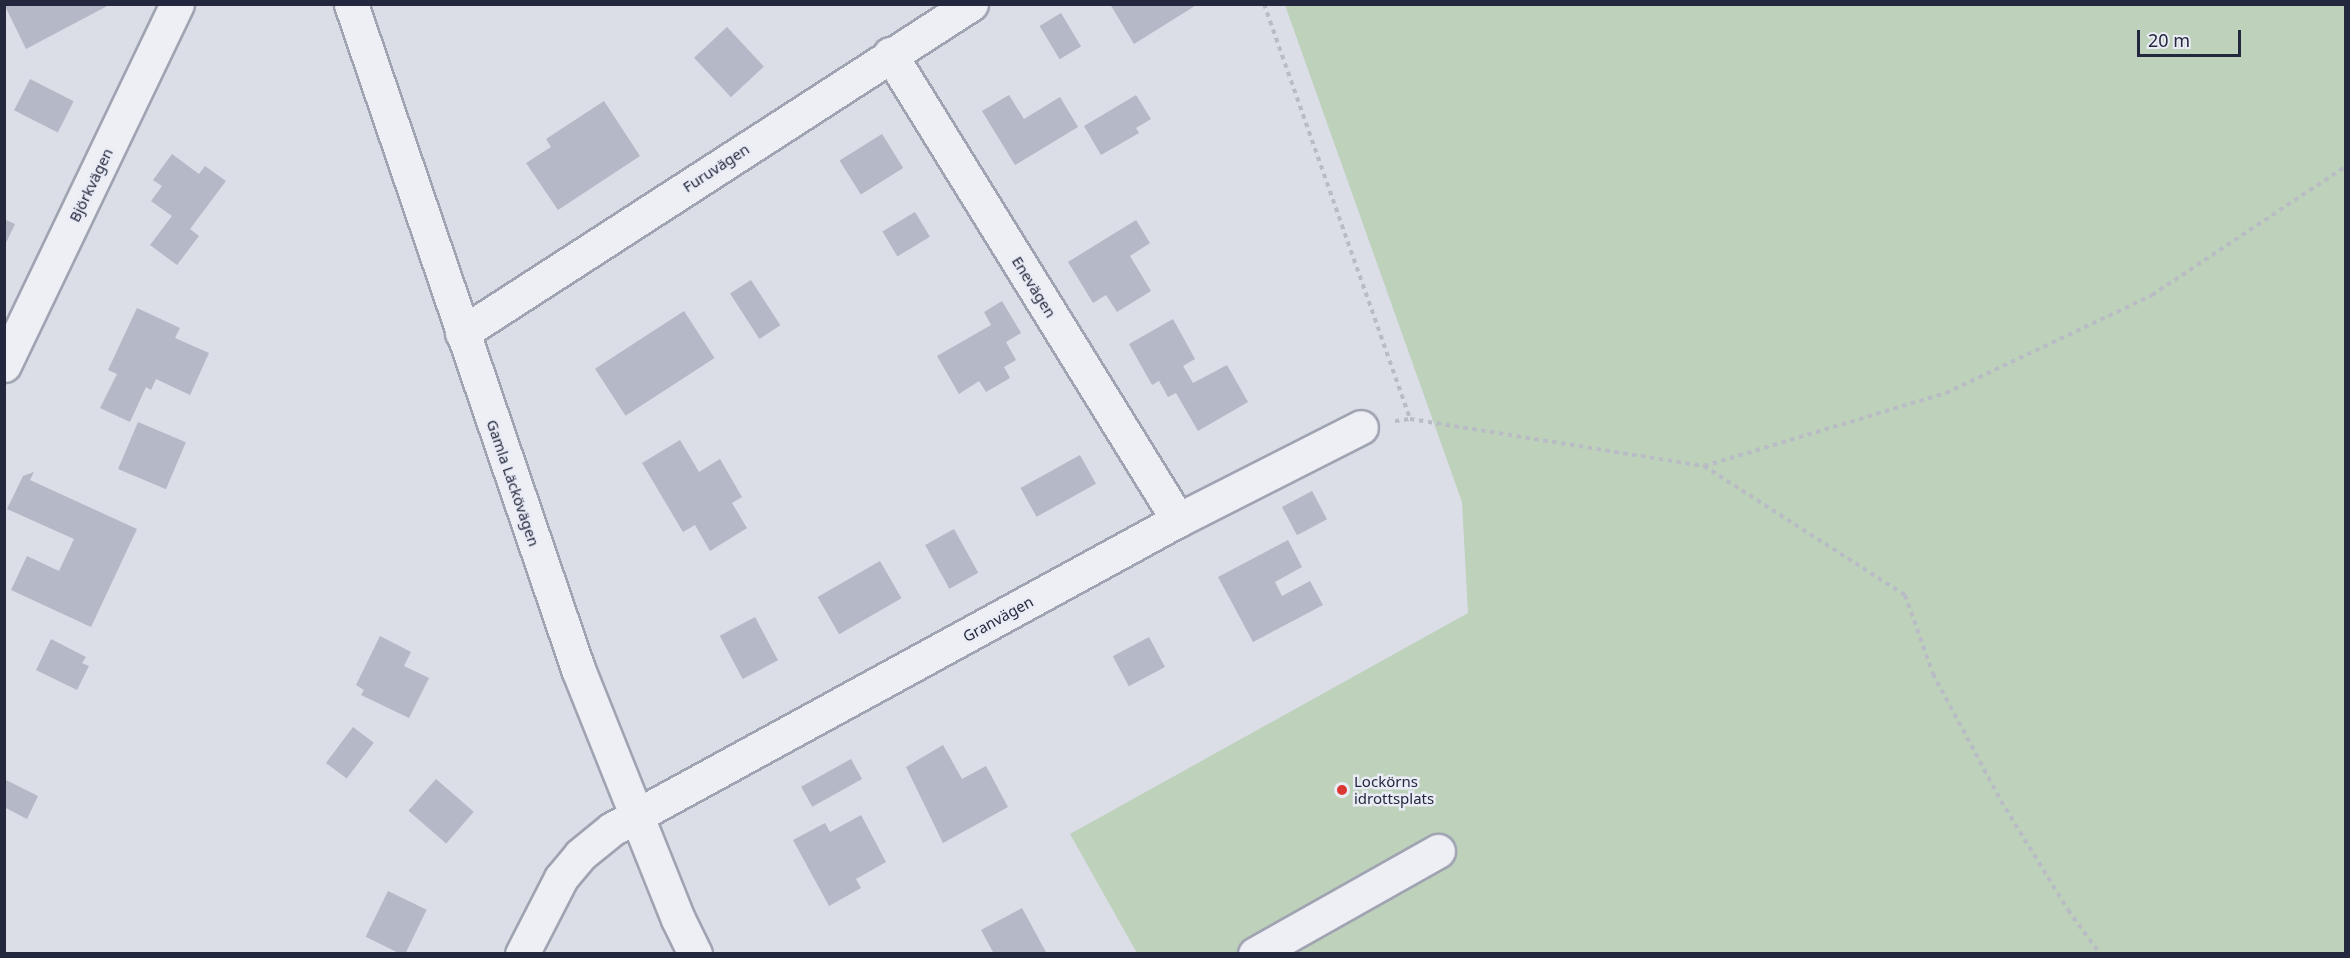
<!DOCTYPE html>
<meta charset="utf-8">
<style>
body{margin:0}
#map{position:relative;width:2350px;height:958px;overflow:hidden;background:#dbdde7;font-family:"Noto Sans",sans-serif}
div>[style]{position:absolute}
.green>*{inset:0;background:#bdd1bb}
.building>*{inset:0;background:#b5b8c7;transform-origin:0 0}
.path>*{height:4px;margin-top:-2px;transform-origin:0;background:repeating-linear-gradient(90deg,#b9bbc5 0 4.5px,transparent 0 9px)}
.roads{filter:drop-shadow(2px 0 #a0a3b1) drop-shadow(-2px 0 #a0a3b1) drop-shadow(0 2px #a0a3b1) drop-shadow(0 -2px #a0a3b1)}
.minor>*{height:33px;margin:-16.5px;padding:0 16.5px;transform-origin:16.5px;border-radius:16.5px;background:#eeeff5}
.dots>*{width:16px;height:16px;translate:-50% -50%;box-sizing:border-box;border:3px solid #eaecf5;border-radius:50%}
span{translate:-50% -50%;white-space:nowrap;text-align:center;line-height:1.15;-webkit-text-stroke:5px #eaecf5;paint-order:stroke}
.street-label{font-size:15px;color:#24283e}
.poi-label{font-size:15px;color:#24283e}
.left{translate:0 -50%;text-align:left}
.frame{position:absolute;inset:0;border:6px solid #24283e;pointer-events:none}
.scale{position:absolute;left:2137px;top:30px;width:104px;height:27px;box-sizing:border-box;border:3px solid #24283e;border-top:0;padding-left:8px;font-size:18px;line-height:21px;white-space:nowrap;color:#24283e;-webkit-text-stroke:4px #eaecf5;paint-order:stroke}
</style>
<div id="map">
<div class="green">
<i style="clip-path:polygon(1285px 5px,2345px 5px,2345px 953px,1137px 953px,1070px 834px,1468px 613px,1462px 502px)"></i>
</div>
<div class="building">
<i style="clip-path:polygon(4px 4px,111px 4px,26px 49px)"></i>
<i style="clip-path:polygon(1110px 4px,1198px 4px,1134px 44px)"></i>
<i style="left:1061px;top:13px;width:39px;height:25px;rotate:59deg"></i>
<i style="left:727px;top:27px;width:54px;height:45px;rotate:47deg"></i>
<i style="left:30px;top:79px;width:49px;height:35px;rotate:27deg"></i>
<i style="clip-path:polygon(1009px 95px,1024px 119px,1060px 97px,1078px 127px,1015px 165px,982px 111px)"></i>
<i style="clip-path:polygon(1136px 95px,1151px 119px,1136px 128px,1139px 133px,1101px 155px,1084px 126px)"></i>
<i style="clip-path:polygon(604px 101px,640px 156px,558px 210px,526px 163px,551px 147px,546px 139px)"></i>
<i style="left:882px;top:134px;width:40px;height:50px;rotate:58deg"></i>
<i style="clip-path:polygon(172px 154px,199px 174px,205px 166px,226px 181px,190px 229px,199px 236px,177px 265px,150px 245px,172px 216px,151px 201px,162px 186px,153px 180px)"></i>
<i style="left:915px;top:212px;width:29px;height:38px;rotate:59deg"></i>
<i style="clip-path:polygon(4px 219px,15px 224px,4px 247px)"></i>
<i style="clip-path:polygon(1136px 220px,1150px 243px,1130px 256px,1151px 291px,1117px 312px,1106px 295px,1093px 303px,1068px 262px)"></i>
<i style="left:751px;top:280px;width:54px;height:25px;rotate:57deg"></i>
<i style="clip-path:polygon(1002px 301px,1021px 333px,1006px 342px,1016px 360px,1004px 367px,1010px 378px,986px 392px,979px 381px,959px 394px,937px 356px,991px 325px,984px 312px)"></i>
<i style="clip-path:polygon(137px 308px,180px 328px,175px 338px,209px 353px,190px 395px,156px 379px,151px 390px,146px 387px,130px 422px,100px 408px,117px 374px,108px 370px)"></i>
<i style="left:684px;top:311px;width:56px;height:106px;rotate:57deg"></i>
<i style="clip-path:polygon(1173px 319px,1195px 359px,1183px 366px,1193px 383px,1227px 365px,1248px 402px,1198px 431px,1176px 393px,1168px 397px,1159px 381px,1152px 385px,1129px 344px)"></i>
<i style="left:138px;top:422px;width:52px;height:51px;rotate:23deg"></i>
<i style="clip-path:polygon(680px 440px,699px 472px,720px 459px,742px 497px,732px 503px,747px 528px,710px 551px,695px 525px,683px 532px,642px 463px)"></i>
<i style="left:1080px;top:455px;width:33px;height:68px;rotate:61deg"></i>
<i style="clip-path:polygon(34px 472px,30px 480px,137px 529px,91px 627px,11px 590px,27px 556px,59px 571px,74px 539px,7px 509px,23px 476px)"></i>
<i style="left:1312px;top:491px;width:32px;height:34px;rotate:62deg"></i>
<i style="left:954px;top:529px;width:50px;height:33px;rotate:61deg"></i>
<i style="clip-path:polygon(1288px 540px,1302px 567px,1275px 582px,1282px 596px,1310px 581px,1323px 605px,1253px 642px,1218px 577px)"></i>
<i style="left:880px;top:561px;width:43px;height:72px;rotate:60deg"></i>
<i style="left:755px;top:617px;width:49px;height:40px;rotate:62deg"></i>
<i style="clip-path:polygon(380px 636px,411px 652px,404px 666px,429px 678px,409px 718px,361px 695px,364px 690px,356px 685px)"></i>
<i style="left:1149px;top:637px;width:34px;height:41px;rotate:62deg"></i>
<i style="clip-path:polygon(51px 639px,86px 657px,82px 663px,89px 666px,77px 690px,36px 670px)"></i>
<i style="left:353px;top:727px;width:26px;height:45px;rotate:37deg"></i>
<i style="clip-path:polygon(943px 745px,962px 779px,986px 766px,1008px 807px,943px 843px,906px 767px)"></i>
<i style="left:851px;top:759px;width:23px;height:57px;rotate:61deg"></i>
<i style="clip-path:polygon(4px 779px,38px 796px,27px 819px,4px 807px)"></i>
<i style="left:436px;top:779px;width:50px;height:42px;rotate:41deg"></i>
<i style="clip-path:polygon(861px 815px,886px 862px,856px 879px,861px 888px,829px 906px,793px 840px,825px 823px,830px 832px)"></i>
<i style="left:388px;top:891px;width:43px;height:51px;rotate:26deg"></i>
<i style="clip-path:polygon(1022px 908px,1047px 954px,994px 954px,981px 930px)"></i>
</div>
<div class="path">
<i style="left:1264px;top:4px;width:440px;rotate:70.6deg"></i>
<i style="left:1395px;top:421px;width:15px;rotate:-8deg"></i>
<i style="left:1410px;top:419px;width:298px;rotate:9.1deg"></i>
<i style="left:1704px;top:466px;width:253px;rotate:-16.8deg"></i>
<i style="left:1946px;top:393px;width:228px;rotate:-25.4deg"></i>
<i style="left:2152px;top:295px;width:233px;rotate:-33.6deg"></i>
<i style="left:1704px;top:466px;width:239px;rotate:32.7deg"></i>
<i style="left:1905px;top:595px;width:84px;rotate:70.5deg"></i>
<i style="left:1933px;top:674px;width:144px;rotate:61.8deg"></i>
<i style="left:2001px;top:801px;width:128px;rotate:58.4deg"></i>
<i style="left:2068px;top:910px;width:54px;rotate:54deg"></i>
</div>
<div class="roads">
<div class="minor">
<i style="left:351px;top:4px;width:703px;rotate:71.15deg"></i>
<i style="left:578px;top:669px;width:269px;rotate:68.2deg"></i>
<i style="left:678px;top:919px;width:39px;rotate:64deg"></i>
<i style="left:890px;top:54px;width:548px;rotate:58.28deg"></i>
<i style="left:462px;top:333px;width:606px;rotate:-32.88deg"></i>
<i style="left:4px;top:365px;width:400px;rotate:-64.4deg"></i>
<i style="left:522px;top:954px;width:85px;rotate:-62.8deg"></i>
<i style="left:561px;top:878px;width:30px;rotate:-50deg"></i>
<i style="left:580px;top:855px;width:41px;rotate:-39.1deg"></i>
<i style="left:612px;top:829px;width:645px;rotate:-28.63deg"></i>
<i style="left:1178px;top:520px;width:205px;rotate:-26.9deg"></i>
<i style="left:1255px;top:954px;width:210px;rotate:-29.4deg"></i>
</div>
</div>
<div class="dots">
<i style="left:1342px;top:790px;background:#d93832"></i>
</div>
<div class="street-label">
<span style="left:716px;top:168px;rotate:-33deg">Furuvägen</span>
<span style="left:91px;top:185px;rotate:-64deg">Björkvägen</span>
<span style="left:1034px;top:287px;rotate:58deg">Enevägen</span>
<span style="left:513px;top:483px;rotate:71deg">Gamla Läckövägen</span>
<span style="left:998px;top:619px;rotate:-29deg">Granvägen</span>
</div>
<div class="poi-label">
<span class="left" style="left:1354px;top:790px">Lockörns<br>idrottsplats</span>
</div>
<div class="frame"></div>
<div class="scale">20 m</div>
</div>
